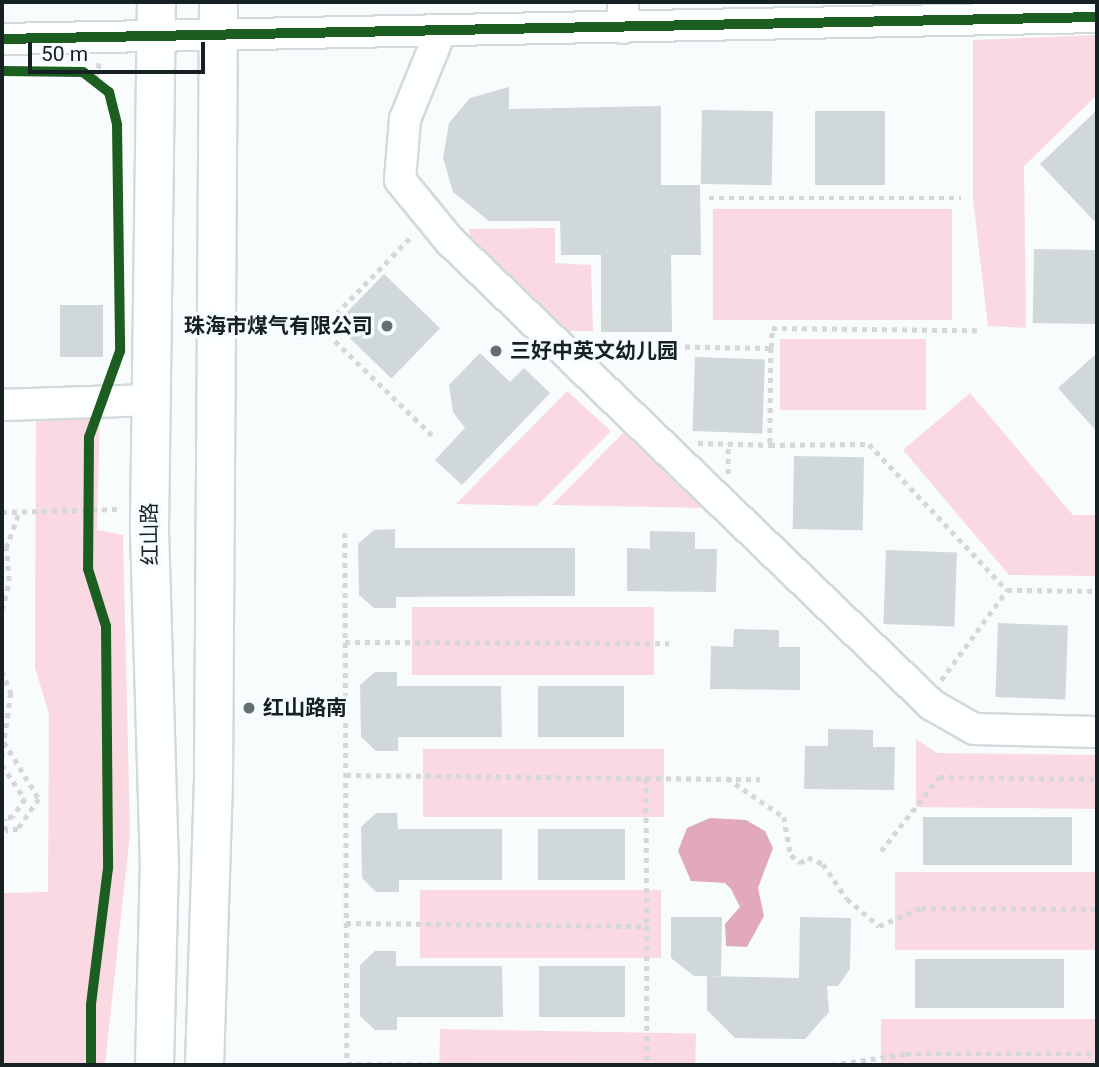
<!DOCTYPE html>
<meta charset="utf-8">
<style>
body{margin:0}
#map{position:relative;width:1099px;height:1067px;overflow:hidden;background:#f8fcfd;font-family:Roboto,"Noto Sans SC",sans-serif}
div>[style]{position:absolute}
.green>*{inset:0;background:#fad9e2;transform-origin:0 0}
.water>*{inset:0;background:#e2a9ba}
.building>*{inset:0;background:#d0d8da;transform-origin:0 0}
.path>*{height:4.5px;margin-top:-2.25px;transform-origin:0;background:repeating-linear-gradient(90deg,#d5d7d8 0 5px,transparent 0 10px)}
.roads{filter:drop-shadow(2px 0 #d2dadb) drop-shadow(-2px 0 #d2dadb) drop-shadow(0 2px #d2dadb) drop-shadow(0 -2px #d2dadb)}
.minor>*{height:30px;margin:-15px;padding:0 15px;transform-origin:15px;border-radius:15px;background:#feffff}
.major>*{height:37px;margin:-18.5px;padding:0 18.5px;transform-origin:18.5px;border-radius:18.5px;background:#feffff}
.cycleway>*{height:10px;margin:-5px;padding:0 5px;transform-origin:5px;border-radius:5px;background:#1b5e20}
.dots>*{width:19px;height:19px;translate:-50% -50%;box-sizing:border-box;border:4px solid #f7fdfe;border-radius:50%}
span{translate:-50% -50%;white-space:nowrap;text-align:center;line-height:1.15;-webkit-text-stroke:7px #f7fdfe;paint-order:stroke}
.poi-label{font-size:21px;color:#162123;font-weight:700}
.right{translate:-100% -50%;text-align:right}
.left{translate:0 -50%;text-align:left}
.street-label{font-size:21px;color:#162123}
.frame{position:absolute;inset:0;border:4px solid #162123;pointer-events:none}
.scale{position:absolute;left:28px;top:42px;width:177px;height:32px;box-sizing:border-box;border:4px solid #162123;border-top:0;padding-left:9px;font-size:21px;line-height:24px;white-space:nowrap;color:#162123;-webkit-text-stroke:5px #f7fdfe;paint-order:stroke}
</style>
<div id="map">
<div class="green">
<i style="clip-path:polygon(1097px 35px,1097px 95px,1024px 166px,1026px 328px,988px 326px,973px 199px,973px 40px)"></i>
<i style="left:713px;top:209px;width:239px;height:111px"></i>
<i style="clip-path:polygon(555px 228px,555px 263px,591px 265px,593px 331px,565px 331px,470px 242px,469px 229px)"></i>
<i style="left:780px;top:339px;width:146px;height:71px"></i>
<i style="clip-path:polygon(567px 391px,611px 431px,537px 506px,456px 504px)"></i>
<i style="clip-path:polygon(970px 393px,1073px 515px,1097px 515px,1097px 576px,1009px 575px,903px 450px)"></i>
<i style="clip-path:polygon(100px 410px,97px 530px,123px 535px,130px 833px,105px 1065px,2px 1065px,2px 893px,48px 892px,49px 714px,35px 668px,36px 411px)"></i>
<i style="clip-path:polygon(627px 429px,706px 508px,552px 505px)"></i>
<i style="left:412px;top:607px;width:242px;height:68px"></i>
<i style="clip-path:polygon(916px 739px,937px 753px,1097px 755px,1097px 809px,916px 807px)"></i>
<i style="left:423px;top:749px;width:241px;height:68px"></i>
<i style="left:895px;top:872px;width:202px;height:78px"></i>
<i style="left:420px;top:890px;width:241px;height:68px"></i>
<i style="left:881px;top:1019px;width:216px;height:46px"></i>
<i style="left:440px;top:1029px;width:256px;height:36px;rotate:1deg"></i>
</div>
<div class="water">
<i style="clip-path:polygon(710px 818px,746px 820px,765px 831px,773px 848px,758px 888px,764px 916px,747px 947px,726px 946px,725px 924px,740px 907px,731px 889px,725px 883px,691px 881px,678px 851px,687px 828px)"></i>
</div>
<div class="building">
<i style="clip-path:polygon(509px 87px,509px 109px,661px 106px,661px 185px,700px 185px,701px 255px,671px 255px,672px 332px,601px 332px,601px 255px,561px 255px,560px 221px,489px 221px,453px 192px,443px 158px,449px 123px,470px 98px)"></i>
<i style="left:702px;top:110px;width:71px;height:74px;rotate:1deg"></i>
<i style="clip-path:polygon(1097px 110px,1097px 224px,1040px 164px)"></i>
<i style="left:815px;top:111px;width:70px;height:74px"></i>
<i style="left:1034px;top:249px;width:63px;height:74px;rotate:1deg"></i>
<i style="left:384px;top:274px;width:78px;height:70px;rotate:44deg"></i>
<i style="left:60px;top:305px;width:43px;height:52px"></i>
<i style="clip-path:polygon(480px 353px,510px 382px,524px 368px,550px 393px,462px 485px,435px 460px,465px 428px,453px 412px,449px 385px)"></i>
<i style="clip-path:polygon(1097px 353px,1097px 432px,1058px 388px)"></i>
<i style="left:695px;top:357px;width:70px;height:74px;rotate:2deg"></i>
<i style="left:794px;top:456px;width:70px;height:73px;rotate:1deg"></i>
<i style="clip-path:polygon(395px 529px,395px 548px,575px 548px,575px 596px,396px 597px,396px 608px,374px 608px,359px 595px,358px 544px,374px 530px)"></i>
<i style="clip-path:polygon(650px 531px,695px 532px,695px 549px,717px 549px,716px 592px,627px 591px,627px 548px,650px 549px)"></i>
<i style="left:886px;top:550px;width:71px;height:74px;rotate:2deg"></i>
<i style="left:998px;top:623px;width:70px;height:74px;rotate:2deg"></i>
<i style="clip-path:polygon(734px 629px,779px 630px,779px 647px,800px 647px,800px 690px,710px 689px,711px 646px,733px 647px)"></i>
<i style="clip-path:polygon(375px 672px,397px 672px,397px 686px,501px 686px,502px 737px,398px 737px,398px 751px,376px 751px,361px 737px,360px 685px)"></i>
<i style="left:538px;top:686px;width:86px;height:51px"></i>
<i style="clip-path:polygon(828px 729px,873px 730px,873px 747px,895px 747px,894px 790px,804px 789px,805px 746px,828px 746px)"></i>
<i style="clip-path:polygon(376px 813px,397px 813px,398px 829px,502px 829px,502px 880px,399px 880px,399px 892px,376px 892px,362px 878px,361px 827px)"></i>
<i style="left:923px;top:817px;width:149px;height:48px"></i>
<i style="left:625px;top:829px;width:51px;height:87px;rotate:90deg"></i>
<i style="clip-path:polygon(671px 917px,722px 917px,721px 976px,694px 976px,671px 958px)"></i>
<i style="clip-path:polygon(800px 917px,851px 918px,850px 969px,838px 986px,827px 986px,829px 1012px,805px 1039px,735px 1038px,707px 1010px,707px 976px,799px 978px)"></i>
<i style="clip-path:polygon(375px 951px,396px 951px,396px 966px,502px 966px,503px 1017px,397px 1017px,397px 1030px,375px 1030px,360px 1016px,360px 965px)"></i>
<i style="left:915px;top:959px;width:149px;height:49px"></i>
<i style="left:539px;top:966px;width:86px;height:51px"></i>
</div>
<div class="path">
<i style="left:96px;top:78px;width:16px;rotate:-79deg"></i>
<i style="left:709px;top:198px;width:252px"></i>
<i style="left:328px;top:334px;width:13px;rotate:-86deg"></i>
<i style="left:329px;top:321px;width:119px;rotate:-45.7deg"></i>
<i style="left:299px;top:336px;width:29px;rotate:-4deg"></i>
<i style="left:328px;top:334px;width:148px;rotate:44.2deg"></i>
<i style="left:595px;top:345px;width:176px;rotate:1deg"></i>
<i style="left:771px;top:348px;width:20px;rotate:-87deg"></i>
<i style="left:772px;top:328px;width:205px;rotate:0.6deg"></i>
<i style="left:771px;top:348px;width:97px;rotate:90.6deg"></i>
<i style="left:770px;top:445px;width:99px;rotate:-0.6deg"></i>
<i style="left:869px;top:444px;width:201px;rotate:46.6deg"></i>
<i style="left:1007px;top:590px;width:90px;rotate:0.6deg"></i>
<i style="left:698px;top:443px;width:72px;rotate:1.6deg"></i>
<i style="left:728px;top:474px;width:31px;rotate:-90deg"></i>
<i style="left:2px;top:512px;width:118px;rotate:-1.5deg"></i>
<i style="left:345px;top:533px;width:531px;rotate:89.78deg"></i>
<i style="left:347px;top:1064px;width:231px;rotate:0.2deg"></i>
<i style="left:2px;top:610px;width:30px;rotate:-76deg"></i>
<i style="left:9px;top:581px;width:33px;rotate:-95deg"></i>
<i style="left:6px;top:548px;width:38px;rotate:-70deg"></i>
<i style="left:345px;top:642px;width:324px;rotate:0.2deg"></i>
<i style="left:2px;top:671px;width:24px;rotate:68deg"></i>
<i style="left:11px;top:693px;width:65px;rotate:98deg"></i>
<i style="left:941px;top:680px;width:112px;rotate:-53.7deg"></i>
<i style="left:4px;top:742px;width:67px;rotate:58.4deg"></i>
<i style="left:39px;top:799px;width:37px;rotate:125deg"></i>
<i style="left:18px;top:829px;width:13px;rotate:171deg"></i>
<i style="left:5px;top:831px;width:12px;rotate:-90deg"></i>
<i style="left:2px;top:765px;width:41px;rotate:55.9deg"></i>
<i style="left:25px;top:799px;width:22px;rotate:124deg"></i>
<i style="left:13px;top:817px;width:11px;rotate:175deg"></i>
<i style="left:346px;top:775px;width:414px;rotate:0.6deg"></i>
<i style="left:646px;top:778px;width:148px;rotate:89.6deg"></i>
<i style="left:727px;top:778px;width:69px;rotate:34.4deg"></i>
<i style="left:784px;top:817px;width:39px;rotate:80deg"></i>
<i style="left:791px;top:855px;width:12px;rotate:42deg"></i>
<i style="left:800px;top:863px;width:10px;rotate:-37deg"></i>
<i style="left:808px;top:857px;width:17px;rotate:25deg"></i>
<i style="left:823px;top:864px;width:42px;rotate:55.6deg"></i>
<i style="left:847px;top:899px;width:42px;rotate:40.2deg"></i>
<i style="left:879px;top:926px;width:46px;rotate:-23.2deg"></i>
<i style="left:921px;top:908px;width:176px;rotate:0.3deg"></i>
<i style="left:881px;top:851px;width:94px;rotate:-51.9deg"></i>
<i style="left:939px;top:777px;width:158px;rotate:0.7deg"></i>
<i style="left:346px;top:923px;width:301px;rotate:0.6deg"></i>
<i style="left:647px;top:926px;width:139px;rotate:90deg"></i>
<i style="left:831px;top:1065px;width:76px;rotate:-8.3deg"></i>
<i style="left:906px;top:1054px;width:191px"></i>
</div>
<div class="roads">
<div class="minor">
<i style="left:623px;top:28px;width:26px;rotate:-90deg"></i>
<i style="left:440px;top:33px;width:93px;rotate:112.1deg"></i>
<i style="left:405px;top:119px;width:61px;rotate:94.7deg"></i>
<i style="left:400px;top:180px;width:79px;rotate:50.7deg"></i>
<i style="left:450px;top:241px;width:669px;rotate:43.91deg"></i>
<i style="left:932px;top:705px;width:48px;rotate:29.7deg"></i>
<i style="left:974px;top:729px;width:123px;rotate:1.4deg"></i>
<i style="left:2px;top:39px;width:1095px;rotate:-1.15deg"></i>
<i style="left:2px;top:405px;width:149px;rotate:-1.9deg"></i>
</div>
<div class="major">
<i style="left:154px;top:1065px;width:198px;rotate:-88.6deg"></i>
<i style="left:159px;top:867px;width:340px;rotate:-91.7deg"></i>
<i style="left:149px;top:527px;width:525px;rotate:-89.24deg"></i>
<i style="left:204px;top:1065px;width:285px;rotate:-88.2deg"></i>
<i style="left:213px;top:780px;width:778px;rotate:-89.63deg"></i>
</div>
</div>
<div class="cycleway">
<i style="left:2px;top:39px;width:1095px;rotate:-1.15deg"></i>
<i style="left:2px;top:71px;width:81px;rotate:0.7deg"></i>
<i style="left:83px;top:72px;width:33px;rotate:38deg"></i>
<i style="left:109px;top:92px;width:34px;rotate:76deg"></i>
<i style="left:117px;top:125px;width:226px;rotate:89.2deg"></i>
<i style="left:120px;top:351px;width:91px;rotate:109.8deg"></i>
<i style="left:89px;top:437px;width:132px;rotate:90.4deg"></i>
<i style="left:88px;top:569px;width:60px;rotate:72.5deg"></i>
<i style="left:106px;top:626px;width:242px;rotate:89.5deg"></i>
<i style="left:108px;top:868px;width:138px;rotate:97.1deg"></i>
<i style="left:91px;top:1005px;width:60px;rotate:90deg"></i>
</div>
<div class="dots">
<i style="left:387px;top:326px;background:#656e6f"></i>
<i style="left:496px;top:351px;background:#656e6f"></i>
<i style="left:249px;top:708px;background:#656e6f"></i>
</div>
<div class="poi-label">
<span class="right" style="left:373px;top:326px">珠海市煤气有限公司</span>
<span class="left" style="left:510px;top:351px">三好中英文幼儿园</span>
<span class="left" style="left:263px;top:708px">红山路南</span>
</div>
<div class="street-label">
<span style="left:150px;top:534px;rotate:-91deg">红山路</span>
</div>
<div class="frame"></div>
<div class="scale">50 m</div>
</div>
